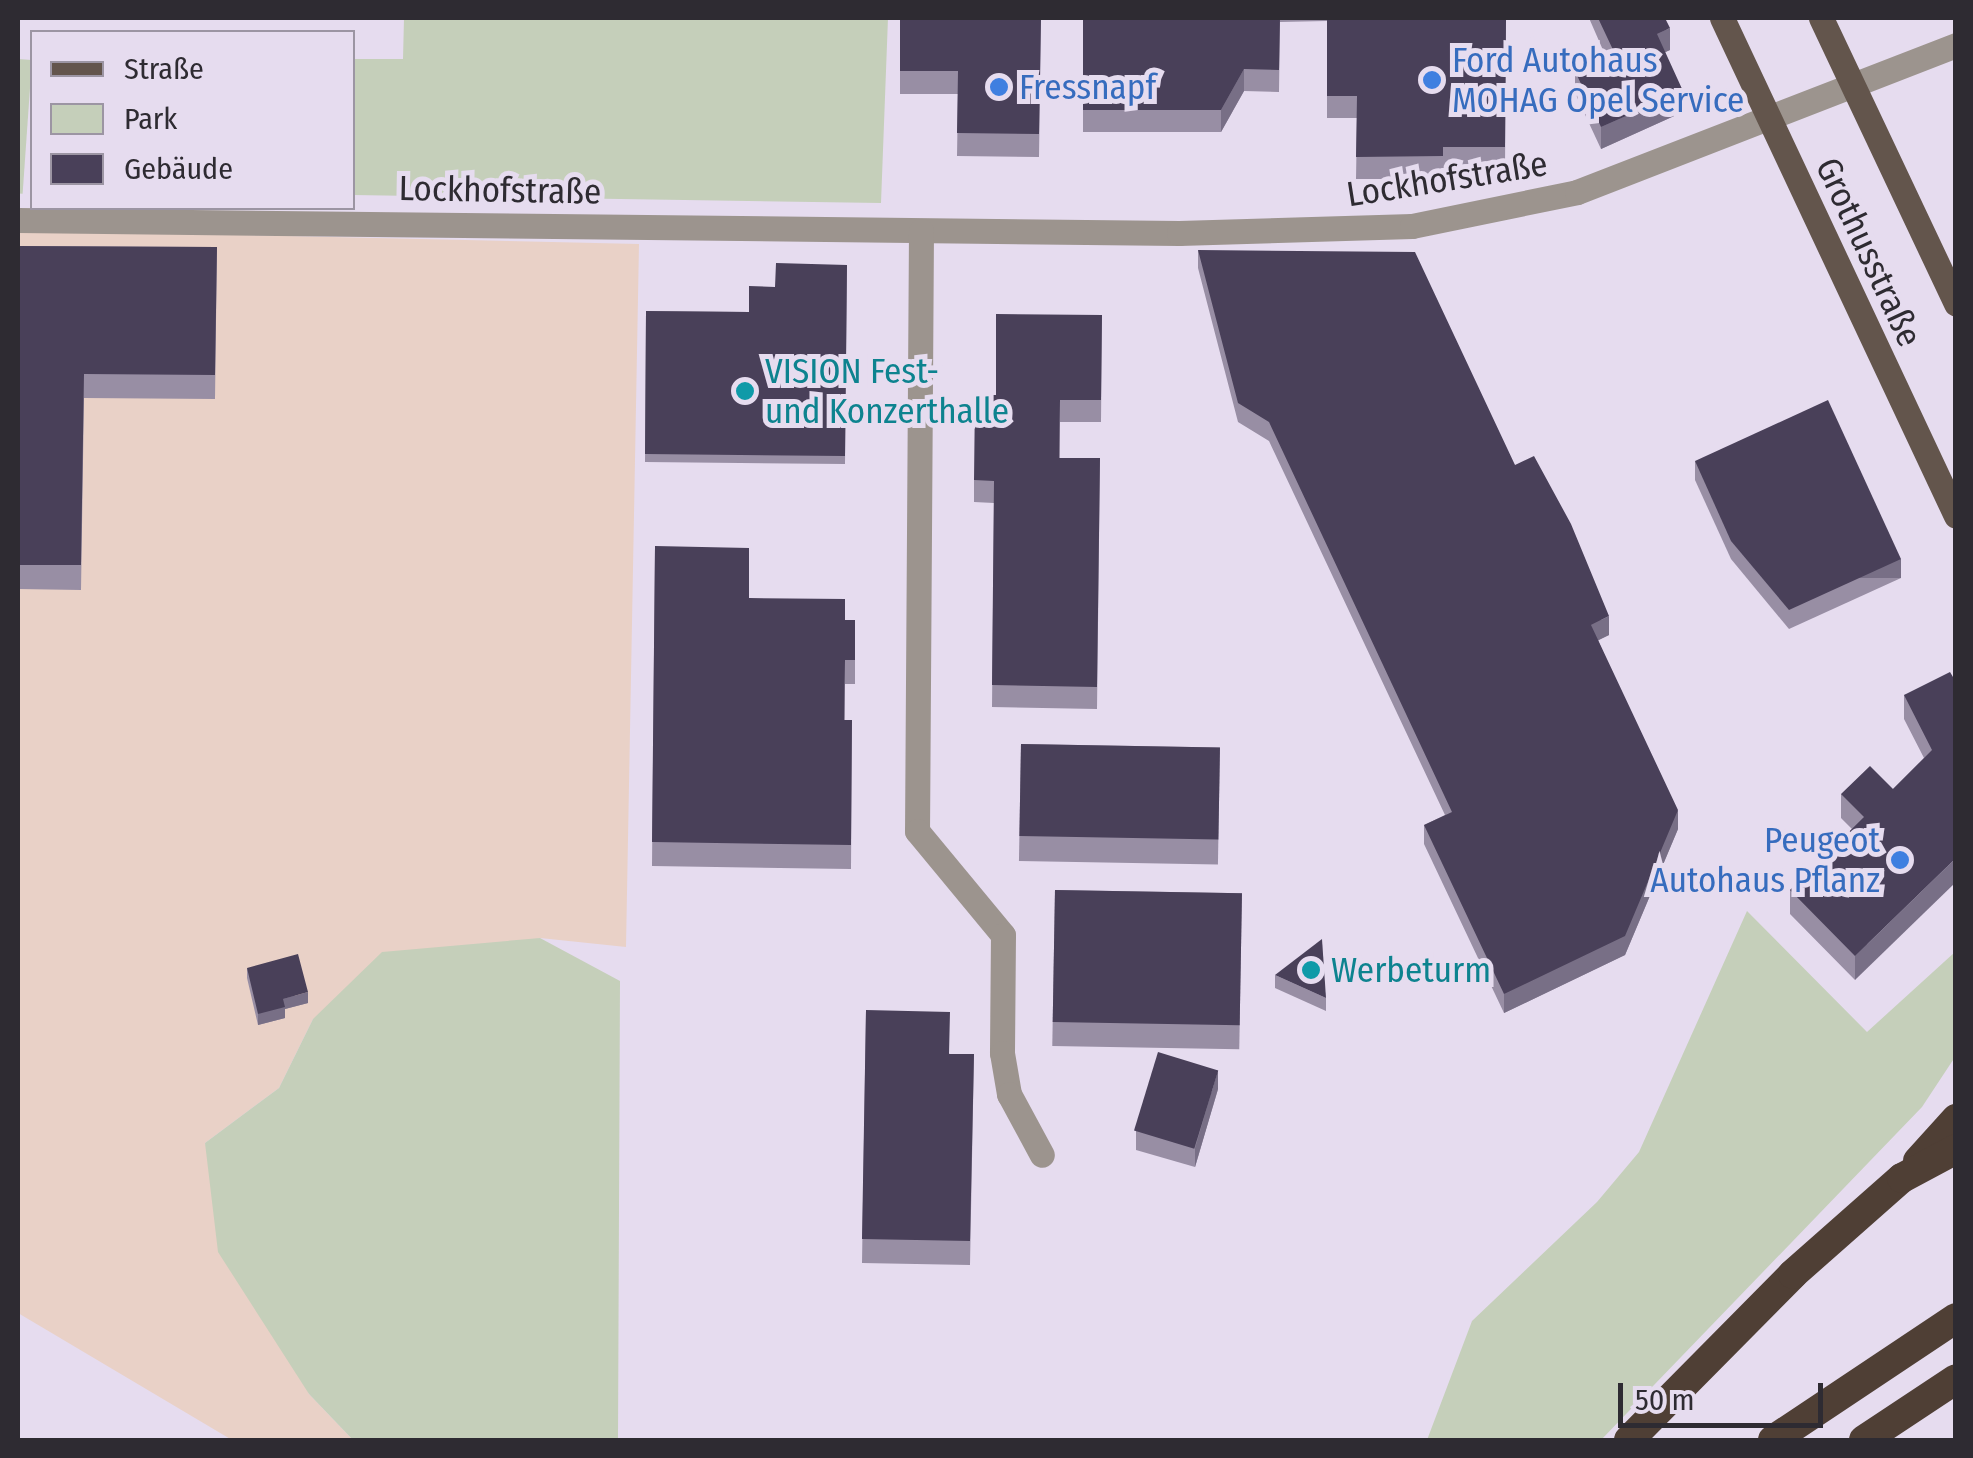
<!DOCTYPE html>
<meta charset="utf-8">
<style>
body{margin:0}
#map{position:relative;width:1973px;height:1458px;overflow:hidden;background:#e6dcef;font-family:"Fira Sans Condensed",sans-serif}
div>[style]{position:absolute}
.industrial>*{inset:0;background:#e9d1c7}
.green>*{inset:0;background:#c5cfba;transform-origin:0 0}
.street>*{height:25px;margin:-12.5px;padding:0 12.5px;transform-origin:12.5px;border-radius:12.5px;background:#9c948e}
.primary>*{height:25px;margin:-12.5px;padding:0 12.5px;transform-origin:12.5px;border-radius:12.5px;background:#63554c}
.highway>*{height:30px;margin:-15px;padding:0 15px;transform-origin:15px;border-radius:15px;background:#4f3f35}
.wall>*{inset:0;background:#988ea4;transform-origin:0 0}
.shaded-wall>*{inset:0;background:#786f86;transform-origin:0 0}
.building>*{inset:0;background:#494059;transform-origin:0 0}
.dots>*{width:28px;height:28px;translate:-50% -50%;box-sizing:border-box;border:5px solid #e6dcef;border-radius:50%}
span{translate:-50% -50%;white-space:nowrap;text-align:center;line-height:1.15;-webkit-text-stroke:10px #e6dcef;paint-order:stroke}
.shop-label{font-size:35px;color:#366cbe}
.left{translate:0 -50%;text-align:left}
.right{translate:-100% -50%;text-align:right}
.street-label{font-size:35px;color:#2e2b32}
.culture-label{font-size:35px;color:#0d838f}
.frame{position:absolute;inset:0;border:20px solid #2e2b32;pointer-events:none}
.legend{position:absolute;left:30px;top:30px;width:325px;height:180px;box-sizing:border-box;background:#e6dcef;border:2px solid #9c95a3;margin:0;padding:12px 18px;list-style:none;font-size:30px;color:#2e2b32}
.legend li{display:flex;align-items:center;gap:20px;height:50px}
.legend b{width:50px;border:2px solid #9c95a3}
.scale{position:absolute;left:1618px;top:1383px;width:205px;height:45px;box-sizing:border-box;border:5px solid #2e2b32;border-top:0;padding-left:12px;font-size:30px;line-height:35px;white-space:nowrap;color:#2e2b32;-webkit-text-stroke:8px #e6dcef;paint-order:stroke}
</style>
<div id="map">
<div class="industrial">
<i style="clip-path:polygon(18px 230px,639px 244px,626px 947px,540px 938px,313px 1019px,279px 1088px,205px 1143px,309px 1394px,353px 1440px,232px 1440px,18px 1313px)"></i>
</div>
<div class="green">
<i style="clip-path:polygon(404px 18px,888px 18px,881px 203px,353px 195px,353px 59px,403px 59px)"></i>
<i style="left:18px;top:59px;width:14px;height:134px;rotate:4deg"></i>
<i style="clip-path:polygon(1747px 911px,1867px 1032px,1955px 952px,1955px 1057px,1922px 1107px,1601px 1440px,1427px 1440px,1472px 1321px,1597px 1202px,1639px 1152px)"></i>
<i style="clip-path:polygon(540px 938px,620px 981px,618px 1440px,353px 1440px,309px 1394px,218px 1252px,205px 1143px,279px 1088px,313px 1019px,382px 952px)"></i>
</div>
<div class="street">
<i style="left:18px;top:220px;width:1161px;rotate:0.64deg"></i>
<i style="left:1179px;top:233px;width:233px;rotate:-1.7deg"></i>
<i style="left:1412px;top:226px;width:168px;rotate:-11.6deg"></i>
<i style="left:1577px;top:192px;width:407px;rotate:-21.2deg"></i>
<i style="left:921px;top:231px;width:600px;rotate:90.38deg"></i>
<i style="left:917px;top:831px;width:135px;rotate:50.4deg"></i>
<i style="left:1003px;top:935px;width:118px;rotate:90.5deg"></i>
<i style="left:1002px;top:1053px;width:42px;rotate:80.3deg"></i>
<i style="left:1009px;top:1094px;width:69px;rotate:61.6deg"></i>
</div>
<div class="primary">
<i style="left:1722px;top:18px;width:550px;rotate:64.83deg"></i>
<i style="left:1821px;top:18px;width:316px;rotate:64.7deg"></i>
</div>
<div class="highway">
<i style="left:1918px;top:1161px;width:57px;rotate:-47.9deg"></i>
<i style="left:1629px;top:1440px;width:233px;rotate:-45.3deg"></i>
<i style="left:1793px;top:1274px;width:145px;rotate:-41.4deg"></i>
<i style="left:1902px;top:1178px;width:61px;rotate:-28.2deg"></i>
<i style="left:1773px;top:1440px;width:220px;rotate:-33.7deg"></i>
<i style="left:1864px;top:1440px;width:110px;rotate:-33.5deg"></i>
</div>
<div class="wall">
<i style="clip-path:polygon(900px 18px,1041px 18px,1039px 157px,957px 156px,958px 94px,900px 94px)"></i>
<i style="clip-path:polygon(1127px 18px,1365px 18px,1365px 20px,1506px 20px,1505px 169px,1443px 169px,1443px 179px,1356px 179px,1357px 118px,1327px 118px,1327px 21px,1280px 22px,1279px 92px,1244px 91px,1221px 132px,1083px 132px,1083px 19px,1127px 20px)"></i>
<i style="clip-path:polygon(1589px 18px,1665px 18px,1670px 50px,1665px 52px,1683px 112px,1601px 149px,1575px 93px,1575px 71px,1606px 57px)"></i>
<i style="clip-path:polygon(18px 246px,217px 247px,215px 399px,84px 398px,81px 590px,18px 589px)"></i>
<i style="clip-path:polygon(1198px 250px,1515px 465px,1609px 635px,1598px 640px,1678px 829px,1625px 955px,1504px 1013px,1424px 844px,1424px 825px,1445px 815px,1269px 441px,1238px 422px,1198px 268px)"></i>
<i style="clip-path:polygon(847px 265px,845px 464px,645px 462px,646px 311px,749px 312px,775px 287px)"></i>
<i style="clip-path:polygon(1102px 315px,1101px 422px,1060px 422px,1060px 458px,1100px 458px,1097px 709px,992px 707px,994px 503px,974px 502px,974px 480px,996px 395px)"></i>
<i style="clip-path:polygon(1695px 461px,1901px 578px,1789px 629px,1731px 559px,1695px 480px)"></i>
<i style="clip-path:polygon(655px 546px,749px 598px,845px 620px,855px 620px,855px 684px,845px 684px,845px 720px,852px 720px,851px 869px,652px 866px)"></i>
<i style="clip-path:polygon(1956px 682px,1855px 980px,1790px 914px,1790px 890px,1852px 829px,1841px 818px,1841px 794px,1893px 789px,1924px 758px,1904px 719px,1904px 695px)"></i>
<i style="left:1021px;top:744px;width:199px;height:117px;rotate:1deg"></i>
<i style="left:1055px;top:890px;width:187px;height:156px;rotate:1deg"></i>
<i style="clip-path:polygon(247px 968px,308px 1003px,285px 1009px,285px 1018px,258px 1025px,247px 978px)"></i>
<i style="clip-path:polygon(1275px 975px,1326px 998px,1326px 1011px,1275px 988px)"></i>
<i style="clip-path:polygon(866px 1010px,950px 1054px,974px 1054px,970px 1265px,862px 1263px)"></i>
<i style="clip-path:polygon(1218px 1089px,1195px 1167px,1136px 1150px,1136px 1131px)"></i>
</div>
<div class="shaded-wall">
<i style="clip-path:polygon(1670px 28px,1670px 50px,1657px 56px,1657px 34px)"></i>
<i style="clip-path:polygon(1244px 69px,1244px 91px,1221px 132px,1221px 110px)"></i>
<i style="clip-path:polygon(1683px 91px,1683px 112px,1601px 149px,1601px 127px)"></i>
<i style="left:1901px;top:559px;width:19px;height:123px;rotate:90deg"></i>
<i style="clip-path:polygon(1609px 616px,1609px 635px,1591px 644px,1591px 625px)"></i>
<i style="clip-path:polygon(1678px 810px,1678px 829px,1625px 955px,1504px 1013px,1504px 994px)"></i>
<i style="clip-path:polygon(1956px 858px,1956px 882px,1855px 980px,1855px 956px)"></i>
<i style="clip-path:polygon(308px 992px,308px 1003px,285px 1009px,285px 1018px,258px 1025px,258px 1014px,283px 999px)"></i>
<i style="clip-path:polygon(1218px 1070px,1218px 1089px,1195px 1167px,1195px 1148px)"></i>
</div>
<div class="building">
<i style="clip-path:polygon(900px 18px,1041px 18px,1039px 134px,957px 133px,958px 71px,900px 71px)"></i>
<i style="clip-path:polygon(1127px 18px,1280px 18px,1279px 70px,1244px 69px,1221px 110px,1083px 110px,1083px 19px,1127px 20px)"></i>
<i style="clip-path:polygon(1327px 18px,1364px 18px,1364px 20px,1386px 18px,1444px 18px,1443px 20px,1506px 20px,1505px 147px,1443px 147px,1443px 156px,1356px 157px,1357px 96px,1327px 96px)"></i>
<i style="clip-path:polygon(1598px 18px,1665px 18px,1670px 28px,1657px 34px,1683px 91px,1601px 127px,1575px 71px,1615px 54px)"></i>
<i style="clip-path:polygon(18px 246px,217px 247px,215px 375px,84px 374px,81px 565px,18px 565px)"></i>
<i style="clip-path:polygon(1198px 250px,1415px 252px,1515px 465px,1534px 456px,1571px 524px,1609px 616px,1591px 625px,1678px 810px,1625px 936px,1504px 994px,1424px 825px,1452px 812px,1269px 422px,1238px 403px)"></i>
<i style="clip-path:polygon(776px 263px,847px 265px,845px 456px,645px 454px,646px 311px,749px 312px,749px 286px,775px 287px)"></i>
<i style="clip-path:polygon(996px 314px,1102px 315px,1101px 400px,1060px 400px,1059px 458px,1100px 458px,1097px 687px,992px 685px,994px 481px,974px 480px,975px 395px,996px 395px)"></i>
<i style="clip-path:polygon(1828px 400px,1901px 559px,1789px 610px,1731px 541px,1695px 461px)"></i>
<i style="clip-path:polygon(655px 546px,749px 548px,749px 598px,845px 599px,845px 620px,855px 620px,855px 660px,845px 660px,844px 720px,852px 720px,851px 845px,652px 842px)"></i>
<i style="clip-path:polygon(1950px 672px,1956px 682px,1956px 858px,1855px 956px,1790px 890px,1864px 817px,1841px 794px,1870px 766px,1893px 789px,1932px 750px,1904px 695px)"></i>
<i style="left:1021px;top:744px;width:199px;height:92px;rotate:1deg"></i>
<i style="left:1055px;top:890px;width:187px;height:132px;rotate:1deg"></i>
<i style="clip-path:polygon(1322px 939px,1326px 998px,1275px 975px)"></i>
<i style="clip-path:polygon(298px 954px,308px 992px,283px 999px,285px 1007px,258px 1014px,247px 968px)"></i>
<i style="clip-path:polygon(866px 1010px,950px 1012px,949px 1054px,974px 1054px,970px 1241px,862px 1239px)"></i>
<i style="left:1158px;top:1052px;width:63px;height:82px;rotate:17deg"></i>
</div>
<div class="dots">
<i style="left:1432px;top:80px;background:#3f7fe0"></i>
<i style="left:999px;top:87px;background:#3f7fe0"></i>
<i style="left:745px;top:391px;background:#0f9aa8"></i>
<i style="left:1900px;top:860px;background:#3f7fe0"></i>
<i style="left:1311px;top:970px;background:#0f9aa8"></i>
</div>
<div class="shop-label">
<span class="left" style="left:1452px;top:80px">Ford Autohaus<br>MOHAG Opel Service</span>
<span class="left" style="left:1019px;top:87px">Fressnapf</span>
<span class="right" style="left:1880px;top:860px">Peugeot<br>Autohaus Pflanz</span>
</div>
<div class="street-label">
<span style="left:1447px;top:179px;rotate:-9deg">Lockhofstraße</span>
<span style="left:500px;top:190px;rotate:1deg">Lockhofstraße</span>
<span style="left:1869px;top:252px;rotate:65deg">Grothusstraße</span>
</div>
<div class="culture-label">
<span class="left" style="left:765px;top:391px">VISION Fest-<br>und Konzerthalle</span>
<span class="left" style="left:1331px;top:970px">Werbeturm</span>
</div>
<div class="frame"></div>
<ul class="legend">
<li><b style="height:12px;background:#63554c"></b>Straße</li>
<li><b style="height:28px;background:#c5cfba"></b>Park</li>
<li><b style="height:28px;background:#494059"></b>Gebäude</li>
</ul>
<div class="scale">50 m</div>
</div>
